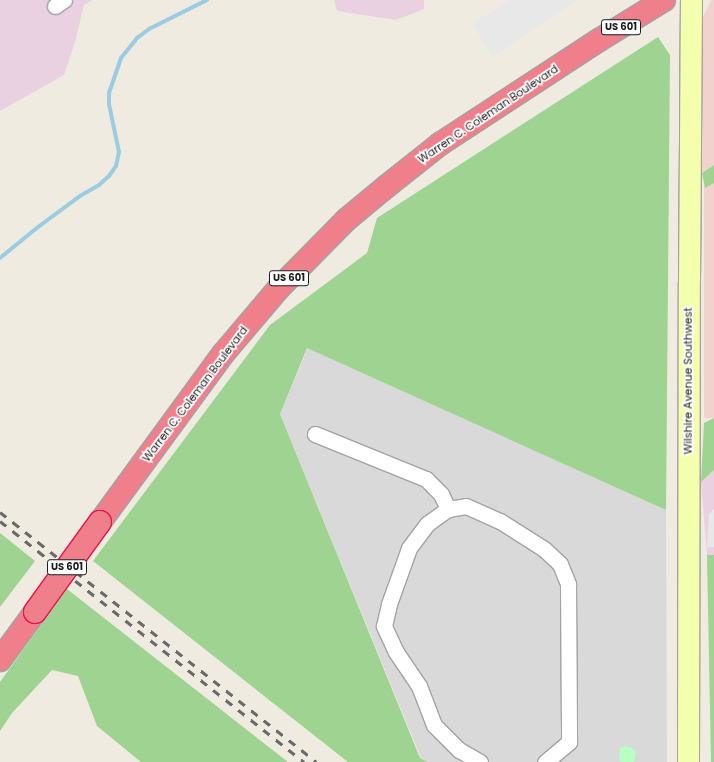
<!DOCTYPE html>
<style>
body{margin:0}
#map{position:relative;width:714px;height:762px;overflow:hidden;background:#efebe0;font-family:Poppins,sans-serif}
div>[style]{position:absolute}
.residential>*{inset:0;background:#dad9d9}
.commercial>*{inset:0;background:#f2d2cd;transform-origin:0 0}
.industrial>*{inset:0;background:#e9d1e2}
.forest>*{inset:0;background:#9ed391}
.park>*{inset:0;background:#b7ffc3}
.parking>*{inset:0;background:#e8e8e8}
.stream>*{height:4px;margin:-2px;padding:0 2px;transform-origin:2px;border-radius:2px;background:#9ccce1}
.roads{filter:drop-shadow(1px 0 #a3a3a3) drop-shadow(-1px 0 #a3a3a3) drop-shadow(0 1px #a3a3a3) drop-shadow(0 -1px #a3a3a3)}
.street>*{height:15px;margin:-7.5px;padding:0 7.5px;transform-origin:7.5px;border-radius:7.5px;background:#fff}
.secondary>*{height:21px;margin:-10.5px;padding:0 10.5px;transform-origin:10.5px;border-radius:10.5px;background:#f4ffae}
.highway>*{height:22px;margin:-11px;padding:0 11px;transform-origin:11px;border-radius:11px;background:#ef7f8a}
.rail>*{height:3px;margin-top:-1.5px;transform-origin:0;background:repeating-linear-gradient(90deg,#6a6a6a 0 8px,transparent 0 16px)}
.bridges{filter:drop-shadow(1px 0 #e81249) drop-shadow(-1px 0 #e81249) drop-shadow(0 1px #e81249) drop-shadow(0 -1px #e81249)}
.highway-bridge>*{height:22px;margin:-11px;padding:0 11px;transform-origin:11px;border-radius:11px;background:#ef7f8a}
span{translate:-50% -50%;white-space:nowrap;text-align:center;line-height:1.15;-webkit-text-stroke:3.5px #fff;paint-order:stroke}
.shield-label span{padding:1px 3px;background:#fff;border:1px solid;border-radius:3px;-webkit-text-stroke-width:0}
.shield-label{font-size:10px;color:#1c1c1c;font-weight:700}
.street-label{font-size:11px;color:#1c1c1c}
</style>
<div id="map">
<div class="residential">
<i style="clip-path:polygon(308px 347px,666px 510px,667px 762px,428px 762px,421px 758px,280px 414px)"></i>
</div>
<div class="commercial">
<i style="clip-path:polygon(711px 0,714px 0,714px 165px,702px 173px,701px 21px)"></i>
<i style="left:714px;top:183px;width:235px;height:10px;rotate:90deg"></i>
</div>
<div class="industrial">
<i style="clip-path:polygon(0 0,93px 0,84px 5px,75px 42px,64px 75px,0 111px)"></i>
<i style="clip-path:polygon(334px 0,424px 0,424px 9px,396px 20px,337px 11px)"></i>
<i style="clip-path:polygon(714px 470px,714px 555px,707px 555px,701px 482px)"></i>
</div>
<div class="forest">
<i style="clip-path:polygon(658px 37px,670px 55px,666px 510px,307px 348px,280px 414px,420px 758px,428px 762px,348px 762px,93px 561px,270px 325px,367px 253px,377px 218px)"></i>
<i style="clip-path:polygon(714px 165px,714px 183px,705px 188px,702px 173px)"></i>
<i style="clip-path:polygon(714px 418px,714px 470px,701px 482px,704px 423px)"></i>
<i style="clip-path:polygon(0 533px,35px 561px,0 607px)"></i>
<i style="clip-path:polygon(707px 555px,714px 555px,714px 762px,711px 762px)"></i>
<i style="clip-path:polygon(67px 589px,288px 762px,141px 762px,97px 726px,78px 676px,52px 670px,12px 713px,0 731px,0 682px)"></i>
</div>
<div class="park">
<i style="clip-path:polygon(626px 746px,632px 748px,636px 753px,634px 762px,621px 762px,619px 760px,620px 748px)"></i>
</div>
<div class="parking">
<i style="clip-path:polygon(509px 0,577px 0,493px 57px,472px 24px)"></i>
<i style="clip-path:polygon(714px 509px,714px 547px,707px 547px,709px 514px)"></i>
</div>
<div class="stream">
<i style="left:0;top:258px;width:49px;rotate:-39.2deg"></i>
<i style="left:38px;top:227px;width:52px;rotate:-36.4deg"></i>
<i style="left:80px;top:196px;width:22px;rotate:-30deg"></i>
<i style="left:99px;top:185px;width:13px;rotate:-42deg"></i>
<i style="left:109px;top:176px;width:12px;rotate:-55deg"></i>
<i style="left:116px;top:166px;width:14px;rotate:-78deg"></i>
<i style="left:119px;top:152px;width:49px;rotate:-101.8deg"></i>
<i style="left:109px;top:104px;width:11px;rotate:-90deg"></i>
<i style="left:109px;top:93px;width:37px;rotate:-71deg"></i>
<i style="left:121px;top:58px;width:26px;rotate:-51deg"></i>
<i style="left:137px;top:38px;width:15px;rotate:-37deg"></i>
<i style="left:149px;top:29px;width:65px;rotate:-26.6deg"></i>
</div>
<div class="roads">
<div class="street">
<i style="left:55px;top:6px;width:11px;rotate:-34deg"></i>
<i style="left:315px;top:434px;width:120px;rotate:22.1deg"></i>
<i style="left:426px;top:479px;width:21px;rotate:45deg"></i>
<i style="left:441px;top:494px;width:17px;rotate:65deg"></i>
<i style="left:480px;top:762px;width:24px;rotate:-150deg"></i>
<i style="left:459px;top:750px;width:35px;rotate:-135deg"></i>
<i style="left:434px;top:725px;width:42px;rotate:-111deg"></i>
<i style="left:419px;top:686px;width:41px;rotate:-124.1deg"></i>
<i style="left:396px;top:652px;width:29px;rotate:-115deg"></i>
<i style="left:384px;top:626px;width:23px;rotate:-77deg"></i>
<i style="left:389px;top:604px;width:59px;rotate:-70.3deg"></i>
<i style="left:409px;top:548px;width:30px;rotate:-53deg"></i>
<i style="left:427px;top:524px;width:26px;rotate:-36deg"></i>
<i style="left:448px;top:509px;width:18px;rotate:-9deg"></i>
<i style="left:466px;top:506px;width:37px;rotate:24deg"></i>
<i style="left:500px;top:521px;width:52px;rotate:32.5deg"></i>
<i style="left:544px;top:549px;width:22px;rotate:43deg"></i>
<i style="left:560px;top:564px;width:22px;rotate:68deg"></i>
<i style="left:568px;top:584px;width:158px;rotate:89.6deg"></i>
<i style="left:569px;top:742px;width:31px;rotate:140deg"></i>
</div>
<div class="secondary">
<i style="left:688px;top:762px;width:480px;rotate:-89.9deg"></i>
<i style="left:689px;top:282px;width:282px;rotate:-89.6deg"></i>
</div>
<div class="highway">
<i style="left:100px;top:522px;width:208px;rotate:-53.8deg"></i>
<i style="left:223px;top:354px;width:87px;rotate:-49.7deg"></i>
<i style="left:279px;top:288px;width:95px;rotate:-45.4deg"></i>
<i style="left:346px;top:220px;width:53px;rotate:-39.7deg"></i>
<i style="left:387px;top:186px;width:68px;rotate:-38.4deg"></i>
<i style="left:440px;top:144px;width:190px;rotate:-33.2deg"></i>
<i style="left:599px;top:40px;width:76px;rotate:-31.6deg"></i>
<i style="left:0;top:660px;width:59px;rotate:-53.9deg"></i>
</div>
</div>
<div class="rail">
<i style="left:0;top:512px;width:403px;rotate:38.3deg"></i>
<i style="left:0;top:521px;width:388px;rotate:38.4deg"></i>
</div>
<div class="bridges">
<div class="highway-bridge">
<i style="left:35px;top:612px;width:111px;rotate:-54.2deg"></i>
</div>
</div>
<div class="shield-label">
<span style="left:621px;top:27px">US 601</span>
<span style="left:289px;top:278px">US 601</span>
<span style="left:67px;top:567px">US 601</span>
</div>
<div class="street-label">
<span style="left:488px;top:114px;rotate:-34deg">Warren C. Coleman Boulevard</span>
<span style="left:688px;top:381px;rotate:-90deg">Wilshire Avenue Southwest</span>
<span style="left:195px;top:394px;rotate:-53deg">Warren C. Coleman Boulevard</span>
</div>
</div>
